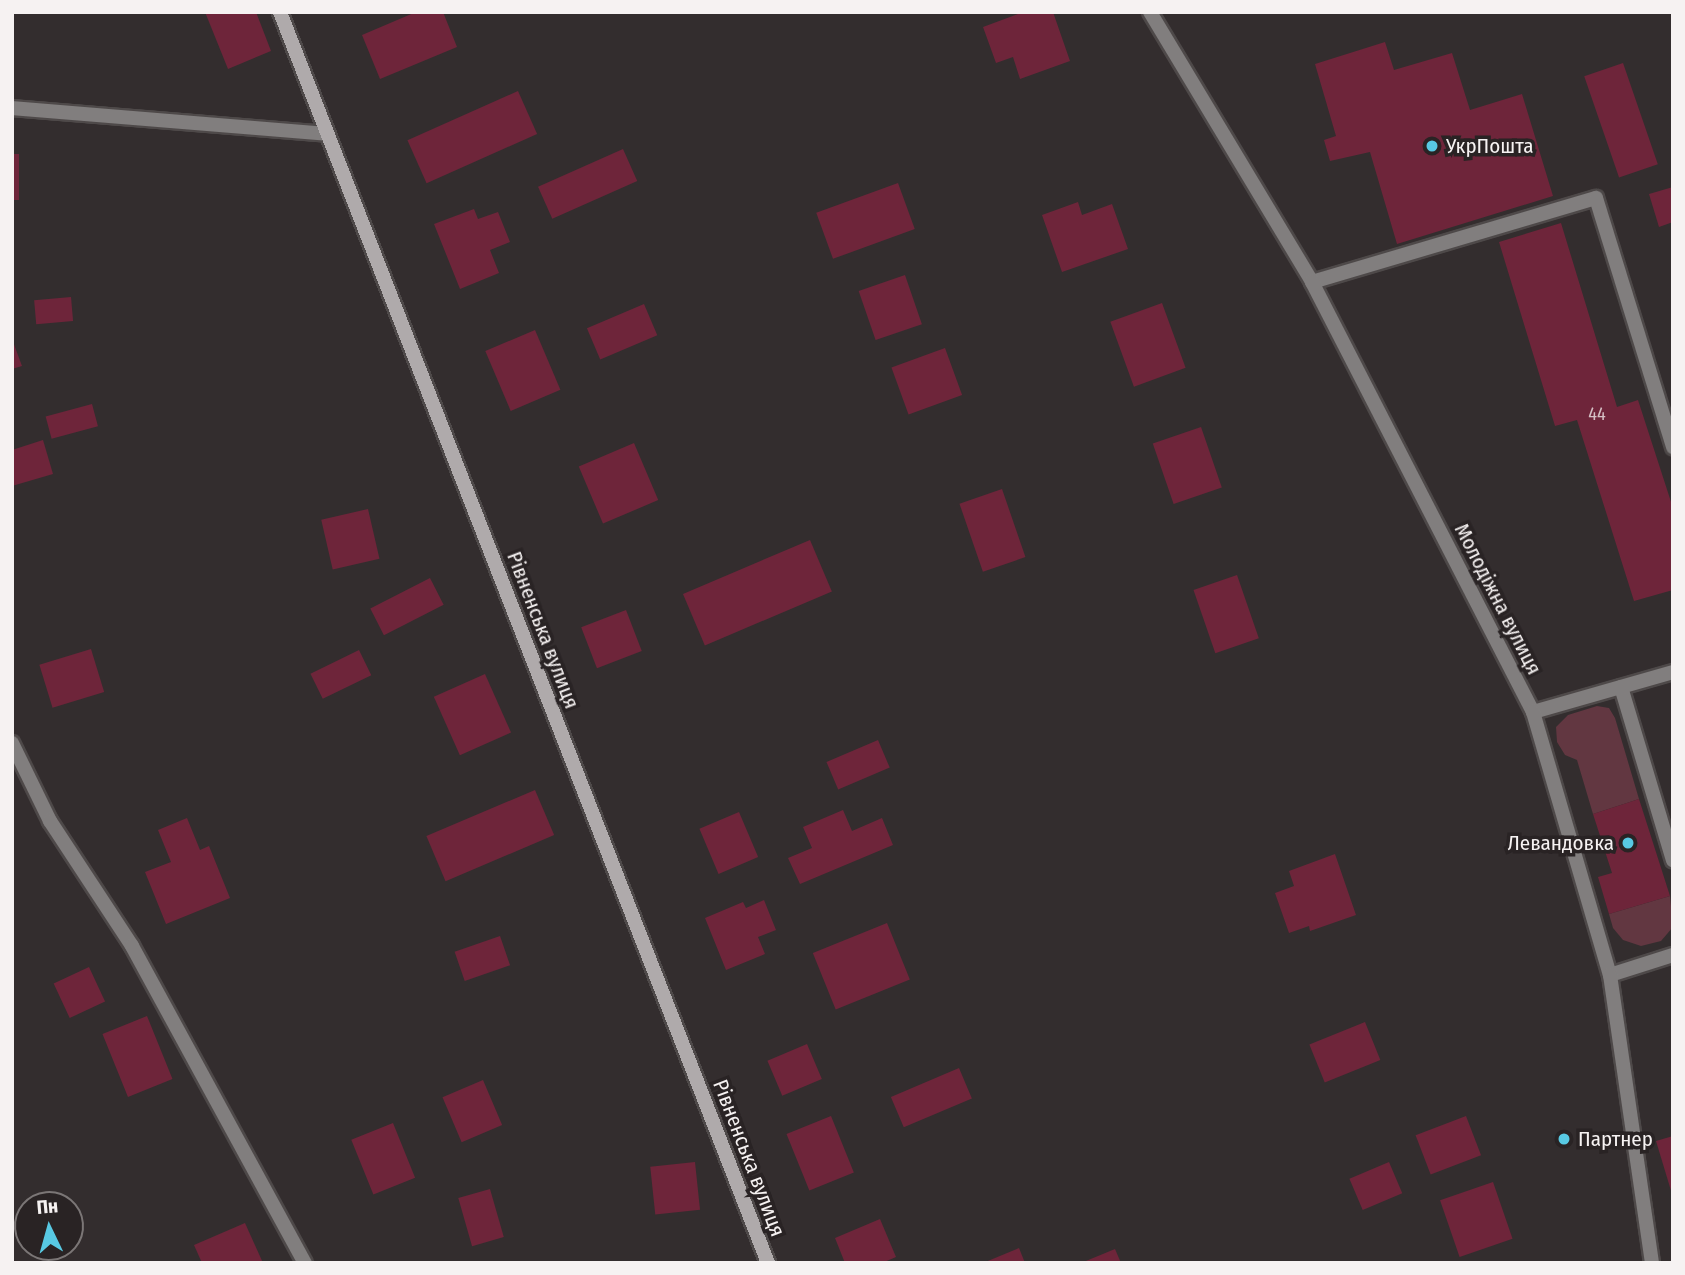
<!DOCTYPE html>
<meta charset="utf-8">
<style>
body{margin:0}
#map{position:relative;width:1685px;height:1275px;overflow:hidden;background:#332d2e;font-family:"Fira Sans Condensed",sans-serif}
div>[style]{position:absolute}
.green>*{inset:0;background:#623741}
.building>*{inset:0;background:#6e253a;transform-origin:0 0}
.roads{filter:drop-shadow(2px 0 #4e4949) drop-shadow(-2px 0 #4e4949) drop-shadow(0 2px #4e4949) drop-shadow(0 -2px #4e4949)}
.minor>*{height:14px;margin:-7px;padding:0 7px;transform-origin:7px;border-radius:7px;background:#817e7e}
.tertiary>*{height:14px;margin:-7px;padding:0 7px;transform-origin:7px;border-radius:7px;background:#817e7e}
.secondary>*{height:14px;margin:-7px;padding:0 7px;transform-origin:7px;border-radius:7px;background:#afaaab}
.dots>*{width:19px;height:19px;translate:-50% -50%;box-sizing:border-box;border:4px solid #292324;border-radius:50%}
span{translate:-50% -50%;white-space:nowrap;text-align:center;line-height:1.15;-webkit-text-stroke:7px #292324;paint-order:stroke}
.number-label{font-size:18px;color:#d4bfc4}
.number-label span{-webkit-text-stroke-width:0}
.poi-label{font-size:21px;color:#f6f2f2}
.left{translate:0 -50%;text-align:left}
.right{translate:-100% -50%;text-align:right}
.street-label{font-size:21px;color:#f6f2f2}
.frame{position:absolute;inset:0;border:14px solid #f6f2f2;pointer-events:none}
.north{position:absolute;left:14px;top:1191px;width:70px;height:70px;box-sizing:border-box;background:#292324;border:2px solid #7b7676;border-radius:50%;rotate:355deg;font-size:19px;font-weight:700;line-height:28px;text-align:center;color:#f6f2f2}
.north::after{content:'';display:block;margin:auto;width:24px;height:32px;background:#58c9e3;clip-path:polygon(50% 0,100% 100%,50% 72%,0 100%)}
</style>
<div id="map">
<div class="green">
<i style="clip-path:polygon(1597px 706px,1609px 708px,1615px 718px,1639px 799px,1593px 814px,1577px 760px,1565px 755px,1557px 742px,1556px 727px,1568px 715px)"></i>
<i style="clip-path:polygon(1670px 896px,1673px 927px,1661px 941px,1641px 946px,1623px 940px,1613px 928px,1609px 914px)"></i>
</div>
<div class="building">
<i style="clip-path:polygon(205px 12px,256px 12px,271px 51px,228px 69px)"></i>
<i style="clip-path:polygon(416px 12px,443px 12px,457px 47px,380px 79px,362px 35px)"></i>
<i style="clip-path:polygon(1023px 12px,1053px 12px,1070px 61px,1020px 79px,1013px 57px,996px 63px,983px 27px)"></i>
<i style="clip-path:polygon(1385px 42px,1394px 70px,1452px 53px,1470px 110px,1522px 94px,1553px 196px,1397px 244px,1370px 152px,1330px 161px,1324px 140px,1336px 136px,1315px 64px)"></i>
<i style="left:1623px;top:63px;width:107px;height:41px;rotate:71deg"></i>
<i style="left:518px;top:91px;width:47px;height:121px;rotate:66deg"></i>
<i style="left:623px;top:149px;width:35px;height:93px;rotate:66deg"></i>
<i style="left:12px;top:154px;width:7px;height:46px"></i>
<i style="left:898px;top:183px;width:49px;height:87px;rotate:70deg"></i>
<i style="clip-path:polygon(1673px 187px,1673px 222px,1659px 227px,1649px 194px)"></i>
<i style="clip-path:polygon(1078px 202px,1082px 215px,1112px 204px,1128px 249px,1062px 272px,1042px 215px)"></i>
<i style="clip-path:polygon(474px 209px,478px 219px,498px 212px,510px 242px,490px 250px,499px 273px,460px 289px,434px 224px)"></i>
<i style="clip-path:polygon(1561px 223px,1617px 407px,1638px 400px,1673px 508px,1673px 590px,1634px 601px,1577px 420px,1555px 426px,1499px 242px)"></i>
<i style="left:905px;top:275px;width:52px;height:49px;rotate:71deg"></i>
<i style="left:71px;top:297px;width:24px;height:37px;rotate:85deg"></i>
<i style="left:1162px;top:303px;width:69px;height:55px;rotate:70deg"></i>
<i style="left:644px;top:304px;width:34px;height:62px;rotate:67deg"></i>
<i style="left:535px;top:330px;width:65px;height:54px;rotate:67deg"></i>
<i style="clip-path:polygon(12px 339px,22px 366px,12px 369px)"></i>
<i style="left:945px;top:348px;width:50px;height:57px;rotate:70deg"></i>
<i style="left:92px;top:404px;width:23px;height:48px;rotate:75deg"></i>
<i style="left:1201px;top:427px;width:64px;height:51px;rotate:71deg"></i>
<i style="clip-path:polygon(43px 440px,53px 474px,12px 486px,12px 450px)"></i>
<i style="left:634px;top:443px;width:62px;height:60px;rotate:67deg"></i>
<i style="left:1002px;top:489px;width:72px;height:45px;rotate:71deg"></i>
<i style="left:368px;top:509px;width:51px;height:48px;rotate:77deg"></i>
<i style="left:810px;top:540px;width:56px;height:138px;rotate:67deg"></i>
<i style="left:1237px;top:575px;width:67px;height:46px;rotate:71deg"></i>
<i style="left:430px;top:578px;width:30px;height:67px;rotate:63deg"></i>
<i style="left:626px;top:610px;width:44px;height:48px;rotate:69deg"></i>
<i style="left:91px;top:649px;width:45px;height:54px;rotate:73deg"></i>
<i style="left:359px;top:650px;width:28px;height:54px;rotate:64deg"></i>
<i style="left:485px;top:674px;width:64px;height:56px;rotate:66deg"></i>
<i style="left:878px;top:740px;width:30px;height:56px;rotate:67deg"></i>
<i style="left:535px;top:790px;width:49px;height:118px;rotate:67deg"></i>
<i style="clip-path:polygon(1639px 799px,1670px 896px,1609px 914px,1598px 877px,1612px 873px,1593px 814px)"></i>
<i style="clip-path:polygon(843px 810px,852px 831px,882px 818px,893px 845px,800px 884px,788px 858px,812px 848px,803px 827px)"></i>
<i style="left:739px;top:812px;width:49px;height:43px;rotate:67deg"></i>
<i style="clip-path:polygon(187px 818px,200px 850px,209px 846px,230px 898px,166px 924px,145px 872px,171px 862px,158px 830px)"></i>
<i style="clip-path:polygon(1335px 854px,1356px 915px,1310px 931px,1309px 926px,1289px 933px,1275px 893px,1294px 886px,1289px 871px)"></i>
<i style="clip-path:polygon(764px 900px,776px 930px,758px 937px,765px 954px,726px 970px,705px 918px,743px 902px,746px 908px)"></i>
<i style="left:887px;top:923px;width:61px;height:80px;rotate:68deg"></i>
<i style="left:500px;top:936px;width:31px;height:48px;rotate:71deg"></i>
<i style="left:89px;top:967px;width:38px;height:39px;rotate:65deg"></i>
<i style="left:147px;top:1016px;width:68px;height:48px;rotate:68deg"></i>
<i style="left:1365px;top:1022px;width:41px;height:60px;rotate:68deg"></i>
<i style="left:807px;top:1044px;width:38px;height:43px;rotate:67deg"></i>
<i style="left:959px;top:1068px;width:33px;height:74px;rotate:67deg"></i>
<i style="left:483px;top:1080px;width:49px;height:44px;rotate:67deg"></i>
<i style="left:831px;top:1116px;width:61px;height:48px;rotate:68deg"></i>
<i style="left:1466px;top:1116px;width:42px;height:54px;rotate:69deg"></i>
<i style="left:393px;top:1123px;width:59px;height:45px;rotate:68deg"></i>
<i style="clip-path:polygon(1673px 1136px,1673px 1194px,1672px 1194px,1656px 1141px)"></i>
<i style="left:695px;top:1162px;width:48px;height:45px;rotate:84deg"></i>
<i style="left:1389px;top:1162px;width:34px;height:43px;rotate:67deg"></i>
<i style="left:1493px;top:1182px;width:60px;height:56px;rotate:71deg"></i>
<i style="left:490px;top:1189px;width:50px;height:33px;rotate:74deg"></i>
<i style="clip-path:polygon(880px 1219px,896px 1257px,882px 1263px,845px 1263px,835px 1238px)"></i>
<i style="clip-path:polygon(245px 1223px,263px 1263px,202px 1263px,194px 1245px)"></i>
<i style="clip-path:polygon(1019px 1248px,1025px 1263px,983px 1263px)"></i>
<i style="clip-path:polygon(1115px 1249px,1121px 1263px,1081px 1263px)"></i>
</div>
<div class="roads">
<div class="minor">
<i style="left:12px;top:108px;width:315px;rotate:4.7deg"></i>
<i style="left:1312px;top:282px;width:296px;rotate:-16.5deg"></i>
<i style="left:1596px;top:198px;width:261px;rotate:72.8deg"></i>
<i style="left:1621px;top:687px;width:181px;rotate:73.3deg"></i>
<i style="left:1533px;top:712px;width:146px;rotate:-15.9deg"></i>
<i style="left:12px;top:743px;width:87px;rotate:64deg"></i>
<i style="left:50px;top:821px;width:149px;rotate:56.7deg"></i>
<i style="left:132px;top:946px;width:361px;rotate:61.4deg"></i>
<i style="left:1610px;top:975px;width:66px;rotate:-17.6deg"></i>
</div>
<div class="tertiary">
<i style="left:1150px;top:12px;width:315px;rotate:59deg"></i>
<i style="left:1312px;top:282px;width:483px;rotate:62.8deg"></i>
<i style="left:1533px;top:712px;width:274px;rotate:73.7deg"></i>
<i style="left:1610px;top:975px;width:291px;rotate:81.7deg"></i>
</div>
<div class="secondary">
<i style="left:280px;top:12px;width:1343px;rotate:68.69deg"></i>
</div>
</div>
<div class="dots">
<i style="left:1432px;top:146px;background:#58c9e3"></i>
<i style="left:1628px;top:843px;background:#58c9e3"></i>
<i style="left:1564px;top:1139px;background:#58c9e3"></i>
</div>
<div class="number-label">
<span style="left:1597px;top:414px">44</span>
</div>
<div class="poi-label">
<span class="left" style="left:1446px;top:146px">УкрПошта</span>
<span class="right" style="left:1614px;top:843px">Левандовка</span>
<span class="left" style="left:1578px;top:1139px">Партнер</span>
</div>
<div class="street-label">
<span style="left:1498px;top:599px;rotate:63deg">Молодіжна вулиця</span>
<span style="left:543px;top:630px;rotate:69deg">Рівненська вулиця</span>
<span style="left:749px;top:1158px;rotate:69deg">Рівненська вулиця</span>
</div>
<div class="frame"></div>
<div class="north">Пн</div>
</div>
